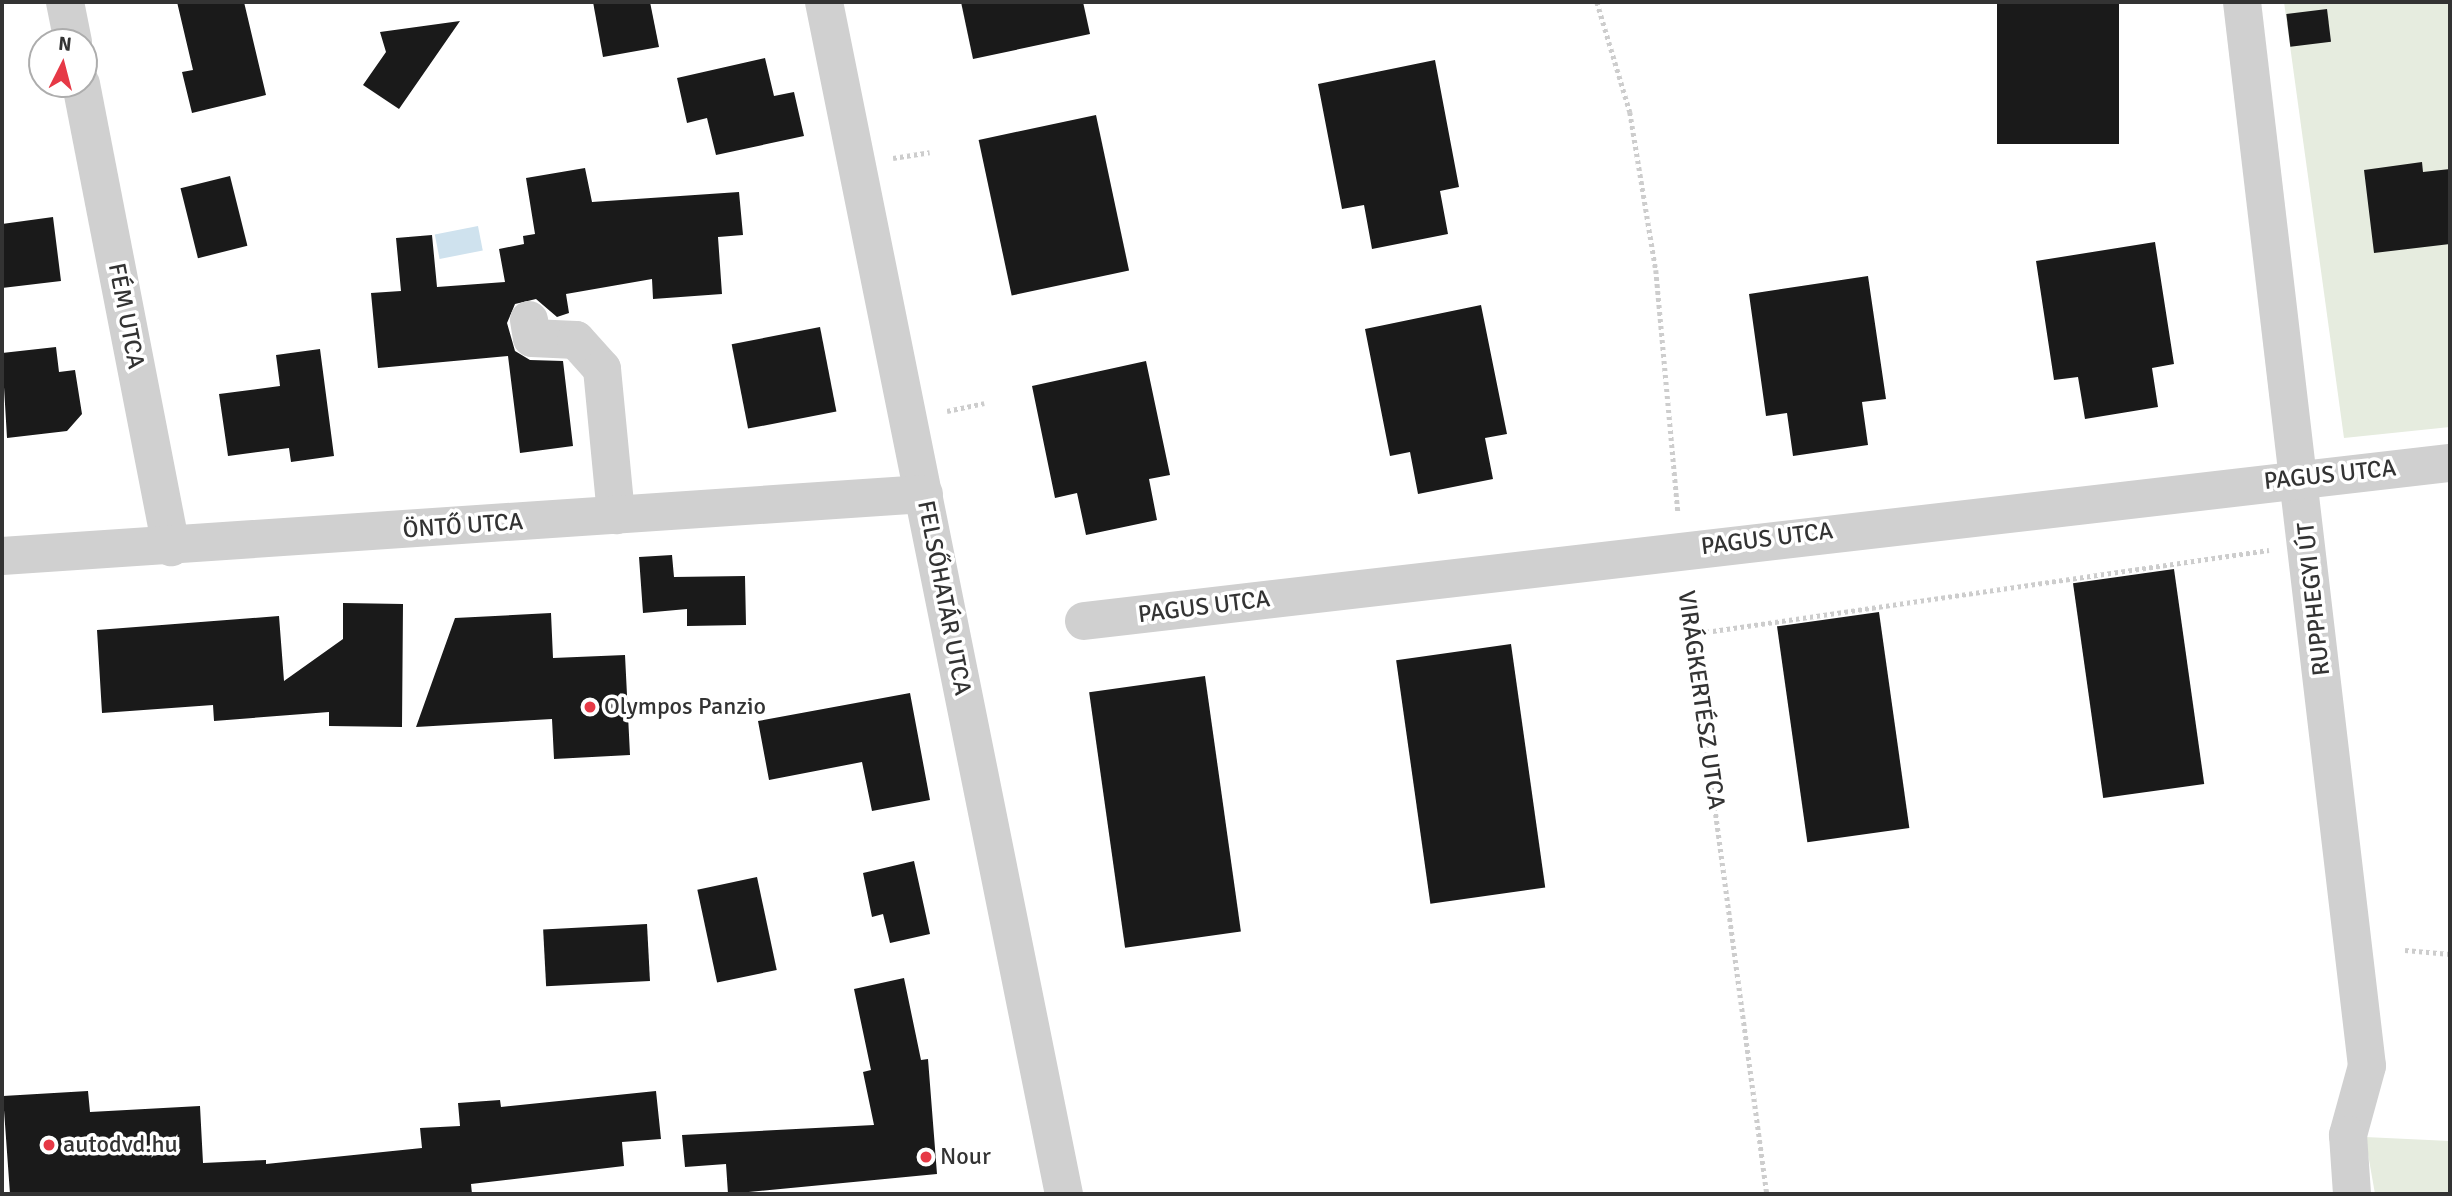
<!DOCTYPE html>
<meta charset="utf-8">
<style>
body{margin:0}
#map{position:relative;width:2452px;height:1196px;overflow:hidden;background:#fff;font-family:Signika,sans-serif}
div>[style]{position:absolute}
.green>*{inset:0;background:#e6ecdf}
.water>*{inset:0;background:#cfe2ee;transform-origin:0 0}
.building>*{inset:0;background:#1a1a1a;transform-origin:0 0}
.path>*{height:4.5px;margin-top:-2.25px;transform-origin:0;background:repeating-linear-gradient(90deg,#cdcdcd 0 3.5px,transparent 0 7px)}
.minor>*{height:38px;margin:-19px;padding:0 19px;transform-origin:19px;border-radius:19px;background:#d0d0d0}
.dots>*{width:19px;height:19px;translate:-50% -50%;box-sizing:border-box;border:4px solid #fff;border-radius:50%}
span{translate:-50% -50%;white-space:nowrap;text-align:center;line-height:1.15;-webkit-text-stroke:7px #fff;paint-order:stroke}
.street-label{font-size:24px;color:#333}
.poi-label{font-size:24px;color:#333}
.left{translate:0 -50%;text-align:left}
.frame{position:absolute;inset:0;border:4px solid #333;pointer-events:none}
.north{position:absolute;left:28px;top:28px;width:70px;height:70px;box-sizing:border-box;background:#fff;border:2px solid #adadad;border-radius:50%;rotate:6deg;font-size:19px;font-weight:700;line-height:28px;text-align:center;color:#333}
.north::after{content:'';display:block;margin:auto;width:24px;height:32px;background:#e63946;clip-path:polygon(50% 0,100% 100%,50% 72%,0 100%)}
</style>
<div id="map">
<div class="green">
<i style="clip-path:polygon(2284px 2px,2450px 2px,2450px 427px,2344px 438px)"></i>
<i style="clip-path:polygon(2365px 1137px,2450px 1141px,2450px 1194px,2375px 1194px)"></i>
</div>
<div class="water">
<i style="left:478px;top:226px;width:25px;height:44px;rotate:79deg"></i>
</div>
<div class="building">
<i style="clip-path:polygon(177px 2px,244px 2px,266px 95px,192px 113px,182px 72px,193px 70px)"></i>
<i style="clip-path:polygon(593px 2px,650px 2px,659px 47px,603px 57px)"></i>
<i style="clip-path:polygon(961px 2px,1083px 2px,1090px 34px,973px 59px)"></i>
<i style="left:1997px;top:2px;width:122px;height:142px"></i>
<i style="left:2327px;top:9px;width:33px;height:41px;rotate:83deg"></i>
<i style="clip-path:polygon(460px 21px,399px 109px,363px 85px,386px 52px,380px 32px)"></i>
<i style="clip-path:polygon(765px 58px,774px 96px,794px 92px,804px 136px,716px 155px,707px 118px,687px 123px,677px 78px)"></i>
<i style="clip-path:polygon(1435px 60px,1459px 187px,1440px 191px,1448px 234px,1372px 249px,1364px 205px,1342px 209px,1318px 84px)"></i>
<i style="left:1096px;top:115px;width:159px;height:120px;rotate:78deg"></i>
<i style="clip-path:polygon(2422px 162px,2423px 172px,2450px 169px,2450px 244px,2374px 253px,2364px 170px)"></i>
<i style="clip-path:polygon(585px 168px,592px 202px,739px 192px,743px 235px,718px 237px,722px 294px,653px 299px,652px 279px,566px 294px,569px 313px,557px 317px,536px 299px,515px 304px,507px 323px,515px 351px,530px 360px,563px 361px,573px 446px,520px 453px,508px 356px,378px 368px,371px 293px,401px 291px,396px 238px,432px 235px,437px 287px,505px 282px,499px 249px,524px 244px,523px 236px,535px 234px,526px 178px)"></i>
<i style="left:230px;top:176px;width:72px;height:51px;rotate:76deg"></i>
<i style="clip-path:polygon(53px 217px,61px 281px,2px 288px,2px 224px)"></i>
<i style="clip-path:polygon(2155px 242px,2174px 364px,2152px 368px,2158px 407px,2085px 419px,2078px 377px,2054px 380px,2036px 261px)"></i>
<i style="clip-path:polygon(1868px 276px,1886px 399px,1862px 402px,1868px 445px,1793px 456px,1787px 413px,1766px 416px,1749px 294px)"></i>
<i style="clip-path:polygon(1481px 305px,1507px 434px,1485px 438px,1493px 479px,1418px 494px,1410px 452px,1390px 456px,1365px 329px)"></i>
<i style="left:820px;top:327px;width:86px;height:90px;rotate:79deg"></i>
<i style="clip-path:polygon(56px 347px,59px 372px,75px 370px,82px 414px,67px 431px,7px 438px,2px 353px)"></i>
<i style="clip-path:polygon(320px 349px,334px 456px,291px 462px,289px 448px,228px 456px,219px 394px,280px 386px,276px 355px)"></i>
<i style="clip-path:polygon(1146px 361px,1170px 475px,1149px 479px,1157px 520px,1086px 535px,1077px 493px,1055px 498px,1032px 386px)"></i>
<i style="clip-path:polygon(672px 555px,674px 577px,745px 576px,746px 625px,687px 626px,687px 609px,643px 613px,639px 557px)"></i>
<i style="left:2174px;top:569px;width:217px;height:102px;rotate:82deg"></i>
<i style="clip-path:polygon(343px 603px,403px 604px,402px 727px,329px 726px,329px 712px,214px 721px,213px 705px,102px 713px,97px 630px,279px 616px,284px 681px,343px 639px)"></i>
<i style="left:1879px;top:612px;width:218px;height:103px;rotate:82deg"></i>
<i style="clip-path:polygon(551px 613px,553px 658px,625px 655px,630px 755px,554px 759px,552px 719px,416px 727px,455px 618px)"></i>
<i style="left:1511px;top:644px;width:246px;height:116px;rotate:82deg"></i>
<i style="left:1205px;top:676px;width:258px;height:117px;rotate:82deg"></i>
<i style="clip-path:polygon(910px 693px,930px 800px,872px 811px,862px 762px,769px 780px,758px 721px)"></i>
<i style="clip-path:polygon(914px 861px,930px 934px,890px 943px,883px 914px,872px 917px,863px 873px)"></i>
<i style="left:757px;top:877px;width:95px;height:61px;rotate:78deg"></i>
<i style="left:647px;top:924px;width:57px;height:104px;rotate:87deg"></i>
<i style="clip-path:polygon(904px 978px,921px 1060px,928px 1059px,937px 1174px,728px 1194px,726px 1164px,685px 1167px,682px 1135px,874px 1125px,863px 1072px,871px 1070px,854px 989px)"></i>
<i style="clip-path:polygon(88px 1091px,90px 1112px,200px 1106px,203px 1163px,266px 1160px,266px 1164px,422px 1148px,420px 1128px,460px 1126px,458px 1103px,500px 1100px,501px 1107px,656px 1091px,661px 1139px,622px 1142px,624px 1166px,471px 1184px,472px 1194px,10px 1194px,3px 1096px)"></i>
</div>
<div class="path">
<i style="left:1597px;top:2px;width:115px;rotate:73.3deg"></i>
<i style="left:1630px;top:112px;width:160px;rotate:80.7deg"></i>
<i style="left:1656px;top:270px;width:244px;rotate:84.8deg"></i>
<i style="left:893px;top:158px;width:37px;rotate:-9deg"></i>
<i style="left:947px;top:411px;width:38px;rotate:-12deg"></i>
<i style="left:1686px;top:592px;width:607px;rotate:82.34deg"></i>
<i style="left:1692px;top:634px;width:583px;rotate:-8.28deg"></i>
<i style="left:2405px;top:950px;width:45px;rotate:5.1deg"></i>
</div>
<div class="minor">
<i style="left:65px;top:2px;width:41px;rotate:78.7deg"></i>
<i style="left:824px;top:2px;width:1216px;rotate:78.62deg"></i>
<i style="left:2242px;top:2px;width:1071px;rotate:83.3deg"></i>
<i style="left:2367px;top:1066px;width:72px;rotate:105.4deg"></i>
<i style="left:2348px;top:1135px;width:59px;rotate:86.1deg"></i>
<i style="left:81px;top:84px;width:472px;rotate:79deg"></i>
<i style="left:529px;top:320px;width:18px;rotate:81deg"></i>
<i style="left:532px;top:338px;width:44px;rotate:2.6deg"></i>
<i style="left:576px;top:340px;width:39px;rotate:48deg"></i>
<i style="left:602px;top:369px;width:147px;rotate:84.5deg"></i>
<i style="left:2px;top:556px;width:924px;rotate:-3.85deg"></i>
<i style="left:1084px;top:621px;width:1375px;rotate:-6.6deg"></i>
</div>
<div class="dots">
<i style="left:590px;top:707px;background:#e63946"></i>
<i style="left:49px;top:1145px;background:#e63946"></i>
<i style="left:926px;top:1157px;background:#e63946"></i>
</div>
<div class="street-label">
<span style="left:126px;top:316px;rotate:79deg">FÉM UTCA</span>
<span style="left:2330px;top:475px;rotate:-6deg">PAGUS UTCA</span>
<span style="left:463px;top:526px;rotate:-4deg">ÖNTŐ UTCA</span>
<span style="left:1767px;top:539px;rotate:-7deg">PAGUS UTCA</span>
<span style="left:944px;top:598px;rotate:79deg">FELSŐHATÁR UTCA</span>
<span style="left:2314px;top:599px;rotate:-96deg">RUPPHEGYI ÚT</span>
<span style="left:1204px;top:607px;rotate:-7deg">PAGUS UTCA</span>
<span style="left:1701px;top:700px;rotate:82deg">VIRÁGKERTÉSZ UTCA</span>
</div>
<div class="poi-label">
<span class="left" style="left:604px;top:707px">Olympos Panzio</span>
<span class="left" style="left:63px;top:1145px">autodvd.hu</span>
<span class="left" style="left:940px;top:1157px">Nour</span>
</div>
<div class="frame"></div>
<div class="north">N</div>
</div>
